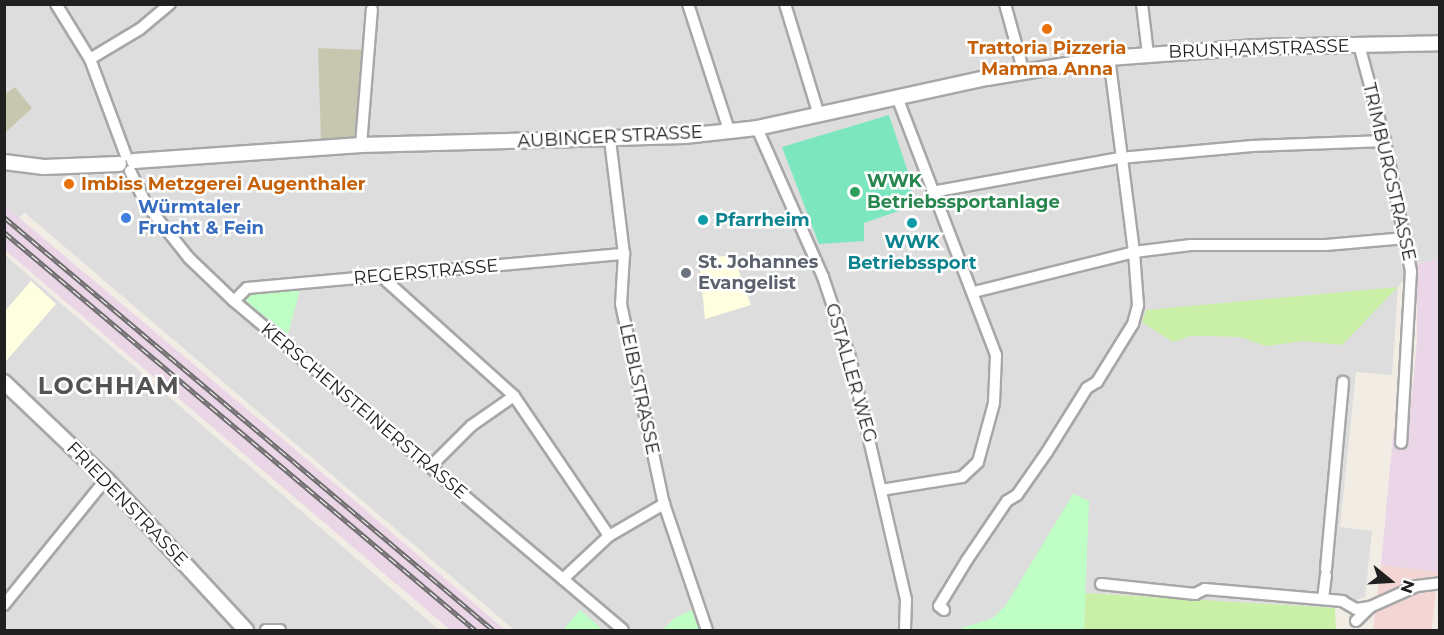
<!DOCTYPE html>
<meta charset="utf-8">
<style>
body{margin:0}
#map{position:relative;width:1444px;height:635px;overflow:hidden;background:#f1ede5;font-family:Montserrat,sans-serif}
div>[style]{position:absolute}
.residential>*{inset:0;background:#dedddd}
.commercial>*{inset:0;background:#f3d5d3;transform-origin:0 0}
.industrial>*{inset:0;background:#ebd6e7}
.education>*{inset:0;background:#ffffe0}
.construction>*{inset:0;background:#c7c7b0}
.grass>*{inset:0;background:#caf0a7}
.park>*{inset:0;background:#bffec4}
.pitch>*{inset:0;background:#7ce7bf}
.roads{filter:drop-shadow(2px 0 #a7a7a7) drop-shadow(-2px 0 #a7a7a7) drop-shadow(0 2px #a7a7a7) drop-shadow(0 -2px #a7a7a7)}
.minor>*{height:10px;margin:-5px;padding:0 5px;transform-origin:5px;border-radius:5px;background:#fff}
.tertiary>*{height:14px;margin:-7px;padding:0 7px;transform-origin:7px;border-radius:7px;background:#fff}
.rail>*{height:5px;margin-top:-2.5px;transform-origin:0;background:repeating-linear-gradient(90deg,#fff 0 9px,#6e6e6e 0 18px);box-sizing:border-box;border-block:2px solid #6e6e6e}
.dots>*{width:16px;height:16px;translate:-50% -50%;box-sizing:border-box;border:3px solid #fff;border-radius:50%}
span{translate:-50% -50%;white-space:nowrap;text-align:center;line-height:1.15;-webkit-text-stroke:5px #fff;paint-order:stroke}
.food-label{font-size:18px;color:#c56008;font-weight:700}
.left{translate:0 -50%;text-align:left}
.street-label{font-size:18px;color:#202020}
.leisure-label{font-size:18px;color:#27864d;font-weight:700}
.shop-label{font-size:18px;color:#366cbe;font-weight:700}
.culture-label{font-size:18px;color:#0d838f;font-weight:700}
.worship-label{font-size:18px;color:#5b616d;font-weight:700}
.district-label{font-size:24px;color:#535353;font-weight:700;letter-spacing:1.5px}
.frame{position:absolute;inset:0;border:6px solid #202020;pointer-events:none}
.north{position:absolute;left:1360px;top:551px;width:60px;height:60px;-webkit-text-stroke:4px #fff;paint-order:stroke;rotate:108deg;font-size:16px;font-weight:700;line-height:24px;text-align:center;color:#202020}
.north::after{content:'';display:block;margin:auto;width:21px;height:27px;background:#202020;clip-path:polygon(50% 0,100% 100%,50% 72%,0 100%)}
</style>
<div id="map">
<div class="residential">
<i style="clip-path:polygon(5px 5px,1439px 5px,1439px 259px,1417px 264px,1398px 287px,1392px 375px,1356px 372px,1340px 527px,1372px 531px,1365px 597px,1335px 608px,1086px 593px,1084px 630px,514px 630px,25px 213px,18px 218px,5px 206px)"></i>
<i style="clip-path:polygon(5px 255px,439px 630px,5px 630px)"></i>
</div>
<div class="commercial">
<i style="left:1381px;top:565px;width:58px;height:65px;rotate:7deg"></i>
</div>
<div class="industrial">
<i style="clip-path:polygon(5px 206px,298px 452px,505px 630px,450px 630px,5px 250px)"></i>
<i style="clip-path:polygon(1439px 259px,1439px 572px,1381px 565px,1393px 435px,1408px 435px,1417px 341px,1417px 264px)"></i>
</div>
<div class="education">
<i style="clip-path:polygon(733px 255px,751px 305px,705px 319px,699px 259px)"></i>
<i style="clip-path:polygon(31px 281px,56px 304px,5px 362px,5px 311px)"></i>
</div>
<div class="construction">
<i style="clip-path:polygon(318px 48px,364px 50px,354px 139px,321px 141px)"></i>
<i style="clip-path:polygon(15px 87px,32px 108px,5px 133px,5px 94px)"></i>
</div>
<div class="grass">
<i style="clip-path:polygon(1398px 287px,1342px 345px,1303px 341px,1266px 346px,1240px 337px,1209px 336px,1191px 336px,1173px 342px,1142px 322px,1146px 310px)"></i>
<i style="clip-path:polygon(1085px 593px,1335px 608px,1336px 630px,1084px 630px)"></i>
</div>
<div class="park">
<i style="clip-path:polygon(300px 290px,288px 334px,246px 302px,249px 294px)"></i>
<i style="clip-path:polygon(1073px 494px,1089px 501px,1084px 630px,956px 630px,993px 618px,1006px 605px)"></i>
<i style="clip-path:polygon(580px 610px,603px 630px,563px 630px)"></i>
<i style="clip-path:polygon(692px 610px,699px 630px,662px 630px,675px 618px)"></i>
</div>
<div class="pitch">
<i style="clip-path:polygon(889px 115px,910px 178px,913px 206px,864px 223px,864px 241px,819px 244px,782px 147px)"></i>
</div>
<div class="roads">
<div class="minor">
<i style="left:56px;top:4px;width:65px;rotate:58.3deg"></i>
<i style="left:90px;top:59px;width:103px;rotate:69.6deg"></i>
<i style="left:688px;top:4px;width:133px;rotate:72deg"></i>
<i style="left:785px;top:4px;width:116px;rotate:73deg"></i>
<i style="left:1005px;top:4px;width:72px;rotate:74.6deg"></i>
<i style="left:1142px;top:4px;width:50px;rotate:83.2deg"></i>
<i style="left:1359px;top:45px;width:99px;rotate:74.8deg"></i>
<i style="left:1385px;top:141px;width:133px;rotate:78.7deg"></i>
<i style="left:1411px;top:271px;width:172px;rotate:93.3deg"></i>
<i style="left:90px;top:59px;width:58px;rotate:-31deg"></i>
<i style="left:140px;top:29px;width:39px;rotate:-40deg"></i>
<i style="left:757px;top:128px;width:163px;rotate:66.1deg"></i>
<i style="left:823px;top:277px;width:84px;rotate:71.4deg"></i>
<i style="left:850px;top:357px;width:249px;rotate:77deg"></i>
<i style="left:906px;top:600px;width:30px;rotate:92deg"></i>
<i style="left:610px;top:140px;width:115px;rotate:83deg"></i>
<i style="left:624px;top:254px;width:50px;rotate:93.4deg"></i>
<i style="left:621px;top:304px;width:205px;rotate:77.9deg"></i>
<i style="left:664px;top:504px;width:133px;rotate:71.2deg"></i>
<i style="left:361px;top:145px;width:136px;rotate:-85.4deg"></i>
<i style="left:130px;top:171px;width:37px;rotate:64deg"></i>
<i style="left:146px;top:204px;width:69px;rotate:51.5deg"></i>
<i style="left:189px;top:258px;width:62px;rotate:43.7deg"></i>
<i style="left:234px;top:301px;width:509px;rotate:40.22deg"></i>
<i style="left:932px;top:192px;width:191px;rotate:-10.3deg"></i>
<i style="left:1120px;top:158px;width:133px;rotate:-5.2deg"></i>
<i style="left:1252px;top:146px;width:133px;rotate:-2.2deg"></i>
<i style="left:382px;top:277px;width:178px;rotate:42deg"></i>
<i style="left:514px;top:396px;width:169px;rotate:55.8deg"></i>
<i style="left:974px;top:292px;width:165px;rotate:-14deg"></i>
<i style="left:1134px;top:252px;width:57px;rotate:-7deg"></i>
<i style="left:1191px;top:245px;width:135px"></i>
<i style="left:1326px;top:245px;width:80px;rotate:-5deg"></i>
<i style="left:234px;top:301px;width:18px;rotate:-45deg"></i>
<i style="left:247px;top:288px;width:379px;rotate:-5.2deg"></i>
<i style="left:431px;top:466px;width:57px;rotate:-45deg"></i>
<i style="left:471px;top:426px;width:52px;rotate:-34.9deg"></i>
<i style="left:881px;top:490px;width:82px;rotate:-9.1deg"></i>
<i style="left:962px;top:477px;width:22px;rotate:-43deg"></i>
<i style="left:978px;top:462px;width:61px;rotate:-74.8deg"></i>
<i style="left:994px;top:403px;width:48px;rotate:-87.6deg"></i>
<i style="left:996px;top:355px;width:276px;rotate:-111deg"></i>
<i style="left:1326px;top:569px;width:188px;rotate:-84.8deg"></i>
<i style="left:563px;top:579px;width:63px;rotate:-43.1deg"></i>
<i style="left:609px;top:536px;width:64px;rotate:-30.2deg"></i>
<i style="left:1101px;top:584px;width:95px;rotate:6.1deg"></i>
<i style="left:1195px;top:594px;width:11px;rotate:-27deg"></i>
<i style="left:1205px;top:589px;width:138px;rotate:5deg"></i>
<i style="left:1342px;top:601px;width:16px;rotate:30deg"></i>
<i style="left:1356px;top:609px;width:14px;rotate:-8deg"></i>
<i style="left:1323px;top:599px;width:24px;rotate:-83deg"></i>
<i style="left:4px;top:605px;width:162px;rotate:-51deg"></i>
<i style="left:944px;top:610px;width:6px;rotate:-141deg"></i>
<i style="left:939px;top:606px;width:54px;rotate:-58.7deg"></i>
<i style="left:967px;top:560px;width:71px;rotate:-55.9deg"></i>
<i style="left:1007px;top:501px;width:12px;rotate:-31deg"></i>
<i style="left:1017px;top:495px;width:52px;rotate:-55.1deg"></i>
<i style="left:1047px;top:452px;width:75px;rotate:-58deg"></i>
<i style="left:1087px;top:388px;width:12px;rotate:-31deg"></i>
<i style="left:1097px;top:382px;width:68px;rotate:-58.2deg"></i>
<i style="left:1133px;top:324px;width:20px;rotate:-75deg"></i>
<i style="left:1138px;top:305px;width:53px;rotate:-94.3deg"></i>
<i style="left:1134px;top:252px;width:196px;rotate:-97.3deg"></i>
<i style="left:1356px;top:621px;width:20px;rotate:-45deg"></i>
<i style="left:1370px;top:607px;width:51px;rotate:-24.1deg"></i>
<i style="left:1417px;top:586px;width:23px;rotate:-7deg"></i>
<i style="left:266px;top:630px;width:14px"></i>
</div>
<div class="tertiary">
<i style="left:134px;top:161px;width:228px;rotate:-4deg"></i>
<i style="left:361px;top:145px;width:324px;rotate:-1.6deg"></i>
<i style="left:685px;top:136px;width:72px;rotate:-6.3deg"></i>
<i style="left:757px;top:128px;width:235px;rotate:-12.3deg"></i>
<i style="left:987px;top:78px;width:124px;rotate:-9.3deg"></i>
<i style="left:1109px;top:58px;width:147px;rotate:-4.3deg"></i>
<i style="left:1256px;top:47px;width:184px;rotate:-1.2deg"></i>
<i style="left:4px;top:162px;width:40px;rotate:7.1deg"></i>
<i style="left:44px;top:167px;width:75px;rotate:-2.3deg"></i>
<i style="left:4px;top:382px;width:141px;rotate:43.6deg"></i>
<i style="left:106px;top:479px;width:206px;rotate:47.2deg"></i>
</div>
</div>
<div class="rail">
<i style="left:4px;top:217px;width:640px;rotate:40.18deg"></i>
<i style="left:4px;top:232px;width:617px;rotate:40.2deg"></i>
</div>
<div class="dots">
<i style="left:1047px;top:29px;background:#e8710a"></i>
<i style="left:69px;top:184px;background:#e8710a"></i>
<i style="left:855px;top:192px;background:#2e9e5b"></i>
<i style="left:126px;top:218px;background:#3f7fe0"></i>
<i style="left:703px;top:220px;background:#0f9aa8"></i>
<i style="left:912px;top:223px;background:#0f9aa8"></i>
<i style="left:686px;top:273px;background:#6b7280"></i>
</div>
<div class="food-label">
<span style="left:1047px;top:59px">Trattoria Pizzeria<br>Mamma Anna</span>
<span class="left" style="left:81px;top:184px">Imbiss Metzgerei Augenthaler</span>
</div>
<div class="street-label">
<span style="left:1259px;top:49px;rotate:-2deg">BRUNHAMSTRASSE</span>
<span style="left:610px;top:137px;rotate:-3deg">AUBINGER STRASSE</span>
<span style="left:1389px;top:172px;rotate:77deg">TRIMBURGSTRASSE</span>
<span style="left:426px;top:272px;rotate:-5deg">REGERSTRASSE</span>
<span style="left:851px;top:373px;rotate:74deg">GSTALLER WEG</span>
<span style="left:639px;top:389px;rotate:78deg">LEIBLSTRASSE</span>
<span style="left:364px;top:411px;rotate:40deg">KERSCHENSTEINERSTRASSE</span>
<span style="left:127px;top:504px;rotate:46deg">FRIEDENSTRASSE</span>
</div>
<div class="leisure-label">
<span class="left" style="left:867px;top:192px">WWK<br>Betriebssportanlage</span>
</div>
<div class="shop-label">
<span class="left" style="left:138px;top:218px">Würmtaler<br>Frucht &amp; Fein</span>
</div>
<div class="culture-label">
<span class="left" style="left:715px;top:220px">Pfarrheim</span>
<span style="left:912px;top:253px">WWK<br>Betriebssport</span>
</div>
<div class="worship-label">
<span class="left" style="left:698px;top:273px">St. Johannes<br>Evangelist</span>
</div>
<div class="district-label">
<span style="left:109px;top:386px">LOCHHAM</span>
</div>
<div class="frame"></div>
<div class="north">N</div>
</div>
